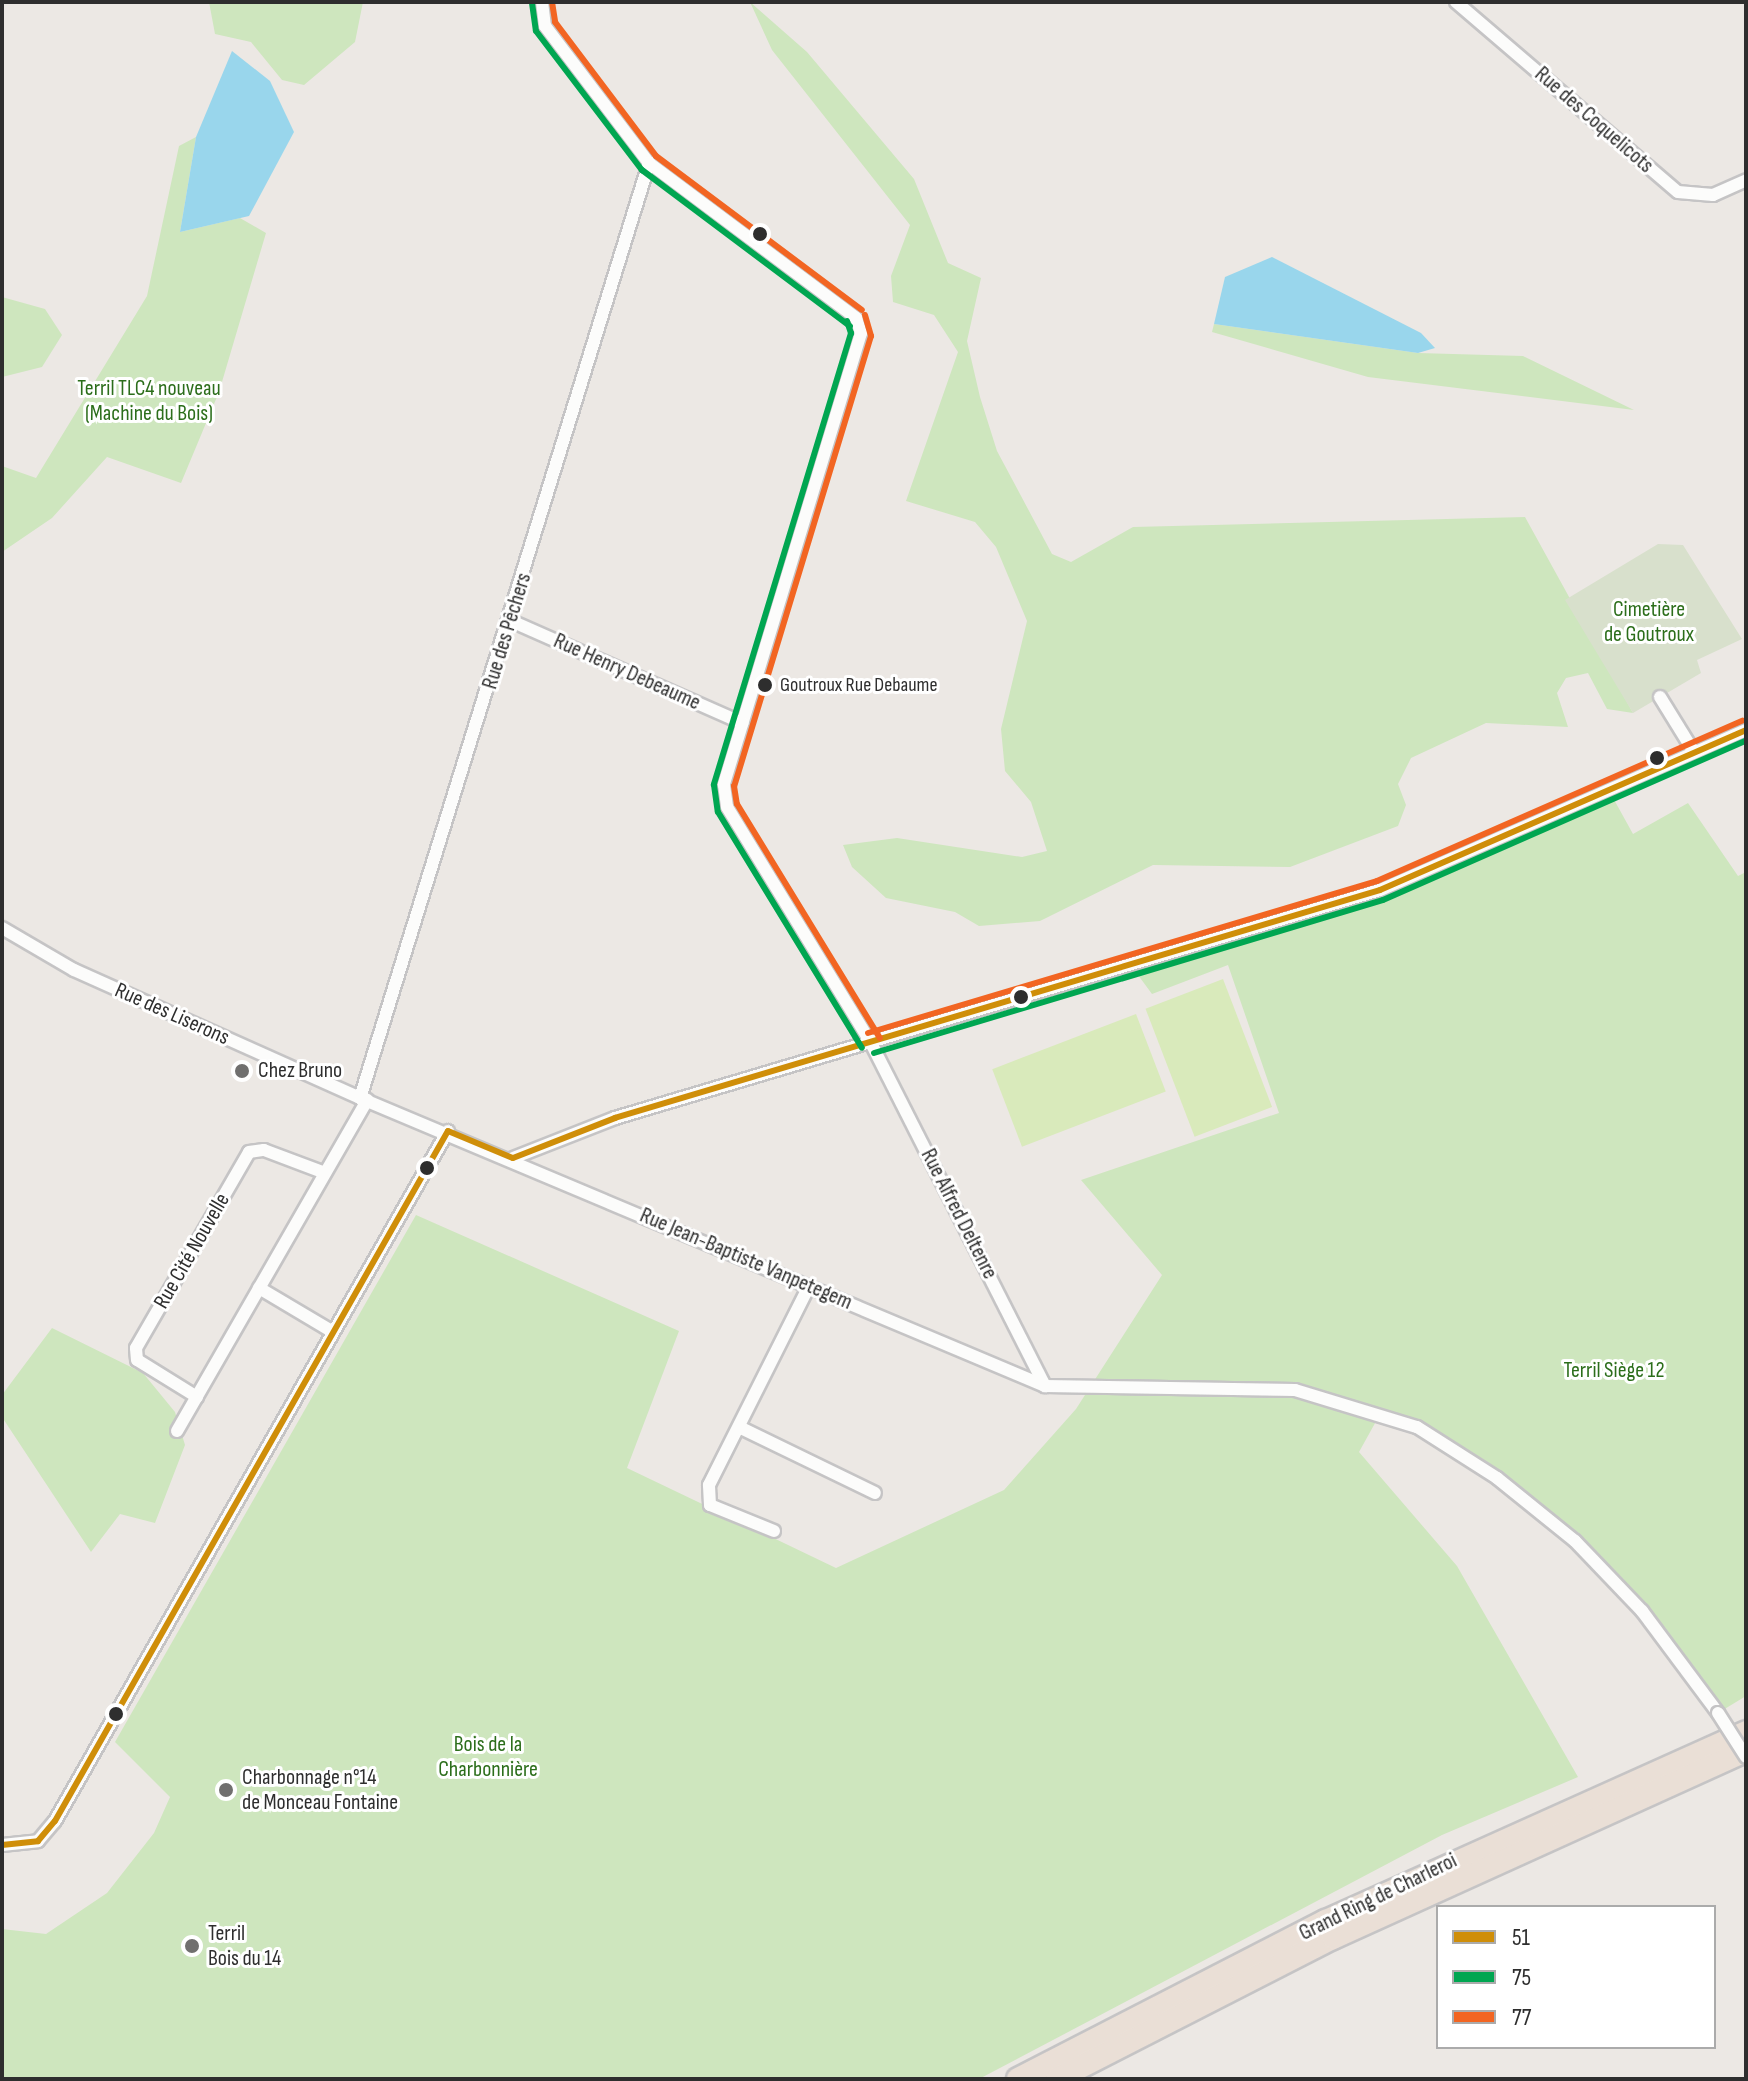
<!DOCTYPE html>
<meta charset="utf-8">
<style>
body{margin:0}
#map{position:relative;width:1748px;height:2081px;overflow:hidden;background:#ece8e4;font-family:"Sofia Sans Condensed",sans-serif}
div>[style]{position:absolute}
.green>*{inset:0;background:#cee6be}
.cemetery>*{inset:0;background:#d8e0cc}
.pitch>*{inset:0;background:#d9eabb;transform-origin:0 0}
.water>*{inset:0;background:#99d6ec}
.roads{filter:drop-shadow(2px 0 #c5c4c5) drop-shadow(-2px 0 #c5c4c5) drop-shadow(0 2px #c5c4c5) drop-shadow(0 -2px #c5c4c5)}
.minor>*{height:12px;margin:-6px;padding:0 6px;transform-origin:6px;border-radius:6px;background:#fcfcfb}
.motorway>*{height:22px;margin:-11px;padding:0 11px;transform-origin:11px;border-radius:11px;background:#eadfd6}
.bridges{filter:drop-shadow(2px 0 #c5c4c5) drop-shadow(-2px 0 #c5c4c5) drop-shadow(0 2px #c5c4c5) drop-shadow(0 -2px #c5c4c5)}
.minor-bridge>*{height:12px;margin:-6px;padding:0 6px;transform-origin:6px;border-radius:6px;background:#fcfcfb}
.bus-1>*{height:6px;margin:-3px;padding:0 3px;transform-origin:3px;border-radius:3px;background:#cf8e09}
.bus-2>*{height:6px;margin:-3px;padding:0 3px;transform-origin:3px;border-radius:3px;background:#00a651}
.bus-3>*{height:6px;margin:-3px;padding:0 3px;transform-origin:3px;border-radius:3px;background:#f26522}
.dots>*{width:22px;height:22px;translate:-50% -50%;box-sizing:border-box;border:4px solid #fff;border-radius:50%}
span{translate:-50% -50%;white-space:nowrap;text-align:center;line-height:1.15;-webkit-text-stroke:6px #fff;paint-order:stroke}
.bus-label{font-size:20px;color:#2e2e2e}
.left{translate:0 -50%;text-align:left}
.street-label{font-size:22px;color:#2e2e2e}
.park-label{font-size:22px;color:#2c6e1b}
.poi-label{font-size:22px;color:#2e2e2e}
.frame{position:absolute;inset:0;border:4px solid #2e2e2e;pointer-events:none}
.legend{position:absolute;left:1436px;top:1905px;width:280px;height:144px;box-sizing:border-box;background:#fff;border:2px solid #ababab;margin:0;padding:10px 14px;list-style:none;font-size:24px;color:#2e2e2e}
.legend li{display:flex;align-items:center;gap:16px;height:40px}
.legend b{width:40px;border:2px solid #ababab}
</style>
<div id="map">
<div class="green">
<i style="clip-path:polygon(209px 2px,363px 2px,355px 42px,304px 85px,282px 80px,251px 42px,215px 34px)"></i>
<i style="clip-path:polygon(750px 2px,807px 52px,914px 179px,948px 263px,981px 278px,967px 341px,980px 397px,997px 451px,1052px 554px,1071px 562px,1133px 527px,1525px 517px,1633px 713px,1607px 709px,1588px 673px,1566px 678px,1557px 693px,1568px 727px,1486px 723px,1411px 758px,1398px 784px,1406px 805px,1398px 826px,1290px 867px,1153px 865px,1040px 921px,979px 926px,955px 912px,886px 898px,852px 867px,843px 845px,897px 838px,1022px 857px,1047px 851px,1031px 802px,1005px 771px,1001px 729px,1027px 621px,996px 547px,975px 522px,906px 501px,958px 352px,934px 315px,893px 302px,891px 276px,910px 225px,772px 50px)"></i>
<i style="clip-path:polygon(196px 137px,180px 232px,240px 218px,266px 233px,219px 392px,181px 483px,107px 457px,52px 518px,2px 552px,2px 466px,36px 478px,147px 296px,179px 146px)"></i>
<i style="clip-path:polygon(2px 297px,45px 309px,62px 335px,42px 367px,2px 377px)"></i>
<i style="clip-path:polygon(1214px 324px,1418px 353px,1523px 356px,1634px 410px,1368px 377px,1212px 332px)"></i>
<i style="clip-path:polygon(1612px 796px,1633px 834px,1688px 803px,1738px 876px,1746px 872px,1746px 1696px,1718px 1713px,1642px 1611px,1575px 1540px,1417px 1427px,1379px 1416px,1359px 1452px,1457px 1566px,1578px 1777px,1442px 1835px,979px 2079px,2px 2079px,2px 1929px,46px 1934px,107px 1893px,154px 1833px,170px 1797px,115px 1742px,416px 1215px,679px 1331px,627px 1468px,836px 1568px,1004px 1490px,1076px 1409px,1162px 1275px,1081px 1180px,1279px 1113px,1228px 965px,1152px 994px,1138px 975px,1230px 942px,1378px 903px)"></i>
<i style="clip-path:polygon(52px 1328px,143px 1373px,175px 1412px,185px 1445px,155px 1523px,120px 1514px,91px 1552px,2px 1417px,2px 1395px)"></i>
</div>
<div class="cemetery">
<i style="clip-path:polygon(1658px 544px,1683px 545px,1742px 639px,1697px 660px,1701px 673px,1633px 713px,1565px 600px)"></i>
</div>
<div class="pitch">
<i style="left:1223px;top:979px;width:137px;height:83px;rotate:69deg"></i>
<i style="left:1136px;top:1014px;width:83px;height:154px;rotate:69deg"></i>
</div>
<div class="water">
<i style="clip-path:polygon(232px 51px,270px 81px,294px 132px,249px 216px,180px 232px,196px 137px)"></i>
<i style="clip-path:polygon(1272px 257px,1421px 333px,1435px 348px,1418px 353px,1214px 324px,1225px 277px)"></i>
</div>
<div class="roads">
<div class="minor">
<i style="left:542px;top:2px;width:24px;rotate:83deg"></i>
<i style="left:545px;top:26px;width:172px;rotate:52.8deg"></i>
<i style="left:649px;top:163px;width:259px;rotate:36.8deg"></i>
<i style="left:856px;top:318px;width:16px;rotate:72deg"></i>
<i style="left:861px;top:333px;width:472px;rotate:106.9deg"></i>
<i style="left:724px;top:785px;width:22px;rotate:82deg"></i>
<i style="left:727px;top:807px;width:276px;rotate:58.6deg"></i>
<i style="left:871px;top:1043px;width:385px;rotate:63.1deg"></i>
<i style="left:1456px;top:2px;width:292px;rotate:40.6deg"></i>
<i style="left:1678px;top:192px;width:35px;rotate:5deg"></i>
<i style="left:1713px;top:195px;width:36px;rotate:-24deg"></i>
<i style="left:511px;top:621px;width:253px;rotate:23.8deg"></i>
<i style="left:1660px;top:697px;width:65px;rotate:58.3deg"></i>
<i style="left:2px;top:928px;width:83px;rotate:30.3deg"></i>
<i style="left:74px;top:970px;width:313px;rotate:24.1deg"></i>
<i style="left:360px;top:1098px;width:743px;rotate:22.8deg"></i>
<i style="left:1045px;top:1386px;width:250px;rotate:0.9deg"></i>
<i style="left:1295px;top:1390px;width:127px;rotate:16.9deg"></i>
<i style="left:1417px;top:1427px;width:95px;rotate:32.5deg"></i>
<i style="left:1497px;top:1478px;width:100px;rotate:38.9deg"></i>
<i style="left:1575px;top:1541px;width:97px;rotate:46.3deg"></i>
<i style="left:1642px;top:1611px;width:127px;rotate:53.3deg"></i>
<i style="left:360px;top:1098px;width:979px;rotate:-72.82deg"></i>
<i style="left:513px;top:1158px;width:110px;rotate:-21.4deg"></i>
<i style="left:615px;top:1118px;width:798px;rotate:-16.6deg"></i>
<i style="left:1380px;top:890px;width:399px;rotate:-23.6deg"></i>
<i style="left:259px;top:1288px;width:86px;rotate:30.7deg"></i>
<i style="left:197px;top:1397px;width:70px;rotate:-148.3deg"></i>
<i style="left:137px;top:1360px;width:12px;rotate:-95deg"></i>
<i style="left:136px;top:1348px;width:226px;rotate:-60deg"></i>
<i style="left:249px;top:1152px;width:15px;rotate:-8deg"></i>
<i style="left:264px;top:1150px;width:65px;rotate:20.7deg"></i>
<i style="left:739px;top:1427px;width:151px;rotate:25.9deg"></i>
<i style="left:177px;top:1431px;width:382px;rotate:-60.1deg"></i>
<i style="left:774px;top:1531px;width:69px;rotate:-157.9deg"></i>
<i style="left:710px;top:1505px;width:20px;rotate:-93deg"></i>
<i style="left:709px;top:1485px;width:223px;rotate:-63.3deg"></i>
<i style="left:2px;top:1845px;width:36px;rotate:-6deg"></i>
<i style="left:38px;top:1841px;width:26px;rotate:-50deg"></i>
<i style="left:55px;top:1821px;width:794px;rotate:-60.34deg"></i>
</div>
<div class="motorway">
<i style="left:1018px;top:2079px;width:346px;rotate:-27.2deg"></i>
<i style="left:1326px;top:1921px;width:461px;rotate:-24.2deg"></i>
<i style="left:1057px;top:2079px;width:310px;rotate:-27.1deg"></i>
<i style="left:1333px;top:1938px;width:453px;rotate:-24.4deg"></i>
</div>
</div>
<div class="bridges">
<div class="minor-bridge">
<i style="left:1718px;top:1713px;width:52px;rotate:57.5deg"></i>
</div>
</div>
<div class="bus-1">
<i style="left:448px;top:1131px;width:70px;rotate:22.6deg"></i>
<i style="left:513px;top:1158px;width:110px;rotate:-21.4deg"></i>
<i style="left:615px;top:1118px;width:798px;rotate:-16.6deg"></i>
<i style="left:1380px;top:890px;width:399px;rotate:-23.6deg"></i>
<i style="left:2px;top:1845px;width:36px;rotate:-6deg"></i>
<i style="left:38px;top:1841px;width:26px;rotate:-50deg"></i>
<i style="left:55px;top:1821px;width:794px;rotate:-60.34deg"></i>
</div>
<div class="bus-2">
<i style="left:532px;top:3px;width:28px;rotate:82deg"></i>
<i style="left:536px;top:31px;width:175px;rotate:52.7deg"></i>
<i style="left:642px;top:170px;width:260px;rotate:36.9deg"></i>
<i style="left:847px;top:321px;width:13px;rotate:72deg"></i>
<i style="left:851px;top:333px;width:472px;rotate:106.9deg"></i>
<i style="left:714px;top:785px;width:27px;rotate:82deg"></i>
<i style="left:718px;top:812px;width:276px;rotate:58.6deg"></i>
<i style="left:874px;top:1053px;width:531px;rotate:-16.73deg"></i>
<i style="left:1383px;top:900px;width:396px;rotate:-23.7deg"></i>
</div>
<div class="bus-3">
<i style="left:552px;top:2px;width:20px;rotate:81deg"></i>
<i style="left:555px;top:22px;width:168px;rotate:53deg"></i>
<i style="left:656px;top:156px;width:257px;rotate:36.8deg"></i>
<i style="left:865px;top:315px;width:22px;rotate:74deg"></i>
<i style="left:871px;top:336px;width:470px;rotate:106.9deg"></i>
<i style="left:734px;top:786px;width:18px;rotate:81deg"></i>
<i style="left:737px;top:804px;width:274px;rotate:58.6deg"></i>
<i style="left:868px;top:1033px;width:531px;rotate:-16.63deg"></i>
<i style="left:1377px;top:881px;width:399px;rotate:-23.7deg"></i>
</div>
<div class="dots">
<i style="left:760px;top:234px;background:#2e2e2e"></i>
<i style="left:765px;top:685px;background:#2e2e2e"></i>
<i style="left:1657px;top:758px;background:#2e2e2e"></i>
<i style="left:1021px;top:997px;background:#2e2e2e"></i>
<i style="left:242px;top:1071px;background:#706f6e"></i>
<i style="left:427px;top:1168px;background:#2e2e2e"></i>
<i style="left:116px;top:1714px;background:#2e2e2e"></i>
<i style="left:226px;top:1790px;background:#706f6e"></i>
<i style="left:192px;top:1946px;background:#706f6e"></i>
</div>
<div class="bus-label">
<span class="left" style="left:780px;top:685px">Goutroux Rue Debaume</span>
</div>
<div class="street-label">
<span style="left:1594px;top:120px;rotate:41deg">Rue des Coquelicots</span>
<span style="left:507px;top:631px;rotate:-73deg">Rue des Pêchers</span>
<span style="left:627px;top:672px;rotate:24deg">Rue Henry Debeaume</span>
<span style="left:172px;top:1014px;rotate:24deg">Rue des Liserons</span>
<span style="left:959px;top:1214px;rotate:63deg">Rue Alfred Deltenre</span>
<span style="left:192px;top:1251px;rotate:-60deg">Rue Cité Nouvelle</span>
<span style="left:746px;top:1259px;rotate:23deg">Rue Jean-Baptiste Vanpetegem</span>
<span style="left:1378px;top:1897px;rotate:-26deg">Grand Ring de Charleroi</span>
</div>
<div class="park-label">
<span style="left:149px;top:401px">Terril TLC4 nouveau<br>(Machine du Bois)</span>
<span style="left:1649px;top:622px">Cimetière<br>de Goutroux</span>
<span style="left:1614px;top:1371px">Terril Siège 12</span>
<span style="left:488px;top:1757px">Bois de la<br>Charbonnière</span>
</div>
<div class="poi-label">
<span class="left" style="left:258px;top:1071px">Chez Bruno</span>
<span class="left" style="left:242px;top:1790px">Charbonnage n°14<br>de Monceau Fontaine</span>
<span class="left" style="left:208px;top:1946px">Terril<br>Bois du 14</span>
</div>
<div class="frame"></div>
<ul class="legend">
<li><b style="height:10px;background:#cf8e09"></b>51</li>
<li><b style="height:10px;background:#00a651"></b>75</li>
<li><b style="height:10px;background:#f26522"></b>77</li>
</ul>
</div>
